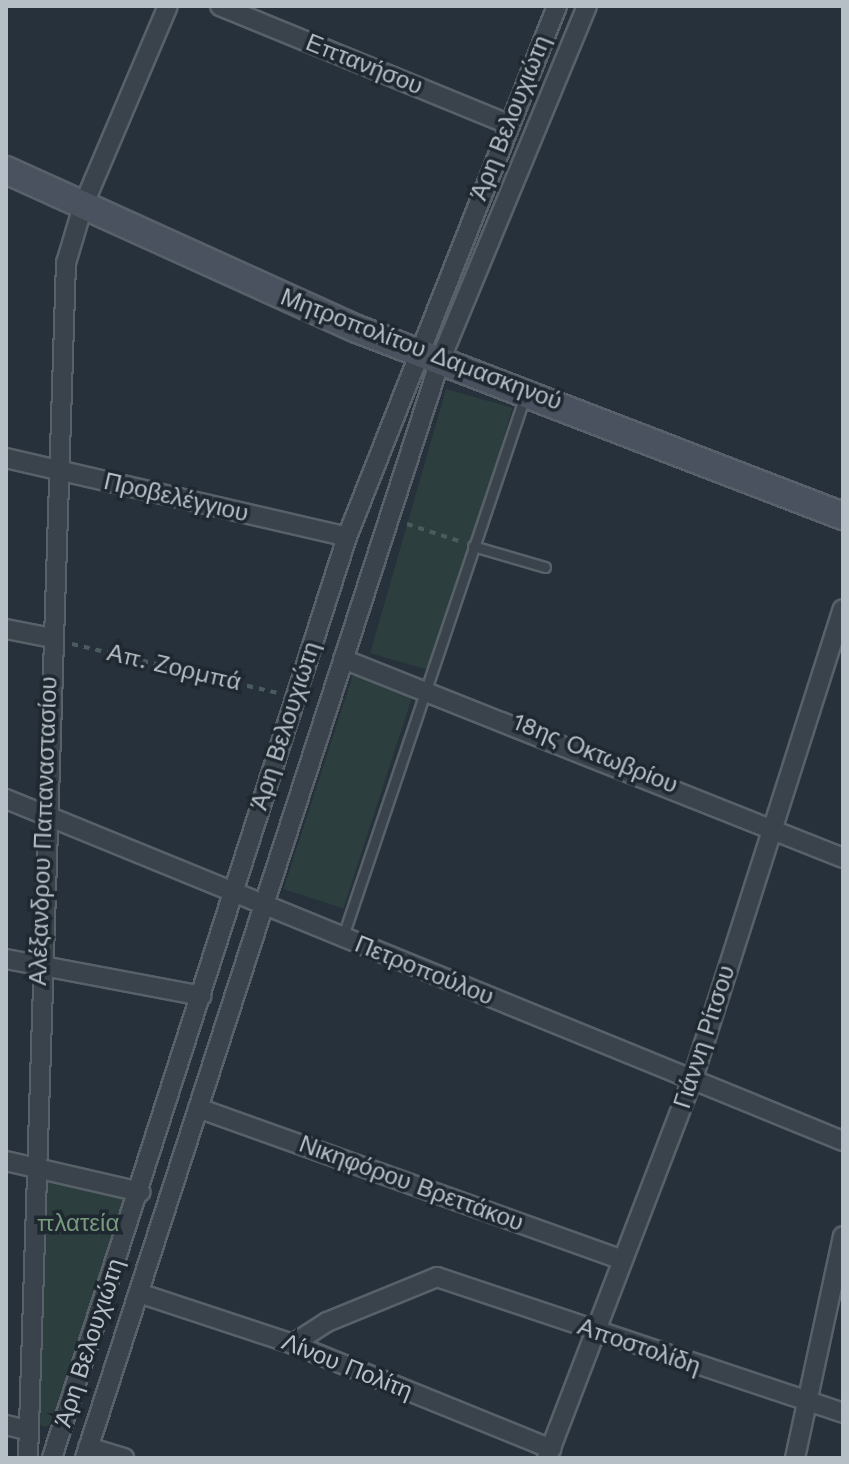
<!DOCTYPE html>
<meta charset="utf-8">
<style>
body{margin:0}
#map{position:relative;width:849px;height:1464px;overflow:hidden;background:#27313b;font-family:"Work Sans",sans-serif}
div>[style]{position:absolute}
.green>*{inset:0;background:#2c3f3e;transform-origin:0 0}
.path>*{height:4px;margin-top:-2px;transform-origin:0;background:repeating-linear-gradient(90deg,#4a5c5d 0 6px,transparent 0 12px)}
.roads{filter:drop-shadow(2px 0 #586169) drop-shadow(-2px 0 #586169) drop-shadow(0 2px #586169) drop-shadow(0 -2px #586169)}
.lane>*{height:9px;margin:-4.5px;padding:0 4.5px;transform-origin:4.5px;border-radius:4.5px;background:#3a434b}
.street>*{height:18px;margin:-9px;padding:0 9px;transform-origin:9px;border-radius:9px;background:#3a434b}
.secondary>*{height:26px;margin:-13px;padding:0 13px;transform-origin:13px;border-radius:13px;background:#49525e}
span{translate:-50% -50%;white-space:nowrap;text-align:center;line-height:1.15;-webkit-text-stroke:7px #1f2830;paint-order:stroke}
.street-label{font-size:24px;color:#b6bec6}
.park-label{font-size:24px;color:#77997c}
.frame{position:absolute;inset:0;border:8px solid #b6bec6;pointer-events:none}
</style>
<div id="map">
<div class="green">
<i style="left:446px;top:389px;width:69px;height:275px;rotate:16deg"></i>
<i style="left:353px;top:675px;width:63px;height:225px;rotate:18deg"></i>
<i style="clip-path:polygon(44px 1179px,126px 1196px,56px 1419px,46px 1427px,37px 1424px)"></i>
</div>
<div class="path">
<i style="left:407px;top:524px;width:55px;rotate:18.1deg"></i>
<i style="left:72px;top:644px;width:212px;rotate:13.4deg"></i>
</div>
<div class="roads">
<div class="lane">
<i style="left:473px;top:546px;width:75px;rotate:16.3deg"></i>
<i style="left:342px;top:939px;width:573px;rotate:-71.38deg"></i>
</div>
<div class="street">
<i style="left:220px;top:6px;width:311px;rotate:22.3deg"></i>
<i style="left:6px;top:458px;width:350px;rotate:13deg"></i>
<i style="left:6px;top:629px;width:47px;rotate:11.1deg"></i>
<i style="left:343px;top:659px;width:538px;rotate:21.7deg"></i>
<i style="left:6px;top:799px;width:904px;rotate:22.23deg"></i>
<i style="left:6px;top:959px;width:199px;rotate:10.7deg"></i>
<i style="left:198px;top:1108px;width:451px;rotate:19.7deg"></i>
<i style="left:6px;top:1161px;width:138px;rotate:13deg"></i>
<i style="left:139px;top:1293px;width:162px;rotate:18.3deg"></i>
<i style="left:293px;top:1344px;width:279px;rotate:22.1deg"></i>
<i style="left:293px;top:1344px;width:40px;rotate:-32.9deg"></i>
<i style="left:327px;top:1322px;width:119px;rotate:-22.2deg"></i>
<i style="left:437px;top:1277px;width:428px;rotate:18.5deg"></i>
<i style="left:6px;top:1425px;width:21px;rotate:14deg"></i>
<i style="left:88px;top:1447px;width:38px;rotate:17deg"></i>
<i style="left:28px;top:1458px;width:1196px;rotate:-88.18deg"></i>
<i style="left:66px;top:263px;width:59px;rotate:-73.4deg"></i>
<i style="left:83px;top:206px;width:217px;rotate:-67deg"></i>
<i style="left:52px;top:1458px;width:967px;rotate:-72.24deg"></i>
<i style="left:347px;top:537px;width:571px;rotate:-68.42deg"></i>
<i style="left:85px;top:1458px;width:1153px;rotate:-72.07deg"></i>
<i style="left:440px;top:361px;width:384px;rotate:-67.5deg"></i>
<i style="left:547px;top:1458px;width:407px;rotate:-69deg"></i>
<i style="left:693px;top:1078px;width:492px;rotate:-72.3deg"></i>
<i style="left:795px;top:1458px;width:227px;rotate:-77.8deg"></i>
</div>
<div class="secondary">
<i style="left:6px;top:170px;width:385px;rotate:24.4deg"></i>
<i style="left:357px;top:329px;width:521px;rotate:21.05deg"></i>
</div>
</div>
<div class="street-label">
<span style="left:364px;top:65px;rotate:22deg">Επτανήσου</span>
<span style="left:511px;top:118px;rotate:-68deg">Άρη Βελουχιώτη</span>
<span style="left:421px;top:350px;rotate:21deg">Μητροπολίτου Δαμασκηνού</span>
<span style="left:176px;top:498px;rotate:13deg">Προβελέγγιου</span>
<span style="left:174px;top:668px;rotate:13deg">Απ. Ζορμπά</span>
<span style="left:286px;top:726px;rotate:-72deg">Άρη Βελουχιώτη</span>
<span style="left:595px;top:754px;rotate:22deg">18ης Οκτωβρίου</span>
<span style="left:44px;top:831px;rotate:-88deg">Αλέξανδρου Παπαναστασίου</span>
<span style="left:424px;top:971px;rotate:22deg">Πετροπούλου</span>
<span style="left:705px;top:1037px;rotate:-72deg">Γιάννη Ρίτσου</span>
<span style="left:411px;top:1184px;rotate:20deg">Νικηφόρου Βρεττάκου</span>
<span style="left:90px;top:1343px;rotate:-72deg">Άρη Βελουχιώτη</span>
<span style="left:639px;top:1347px;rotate:19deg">Αποστολίδη</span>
<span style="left:347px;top:1367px;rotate:22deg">Λίνου Πολίτη</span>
</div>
<div class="park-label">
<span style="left:78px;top:1224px">πλατεία</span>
</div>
<div class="frame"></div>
</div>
